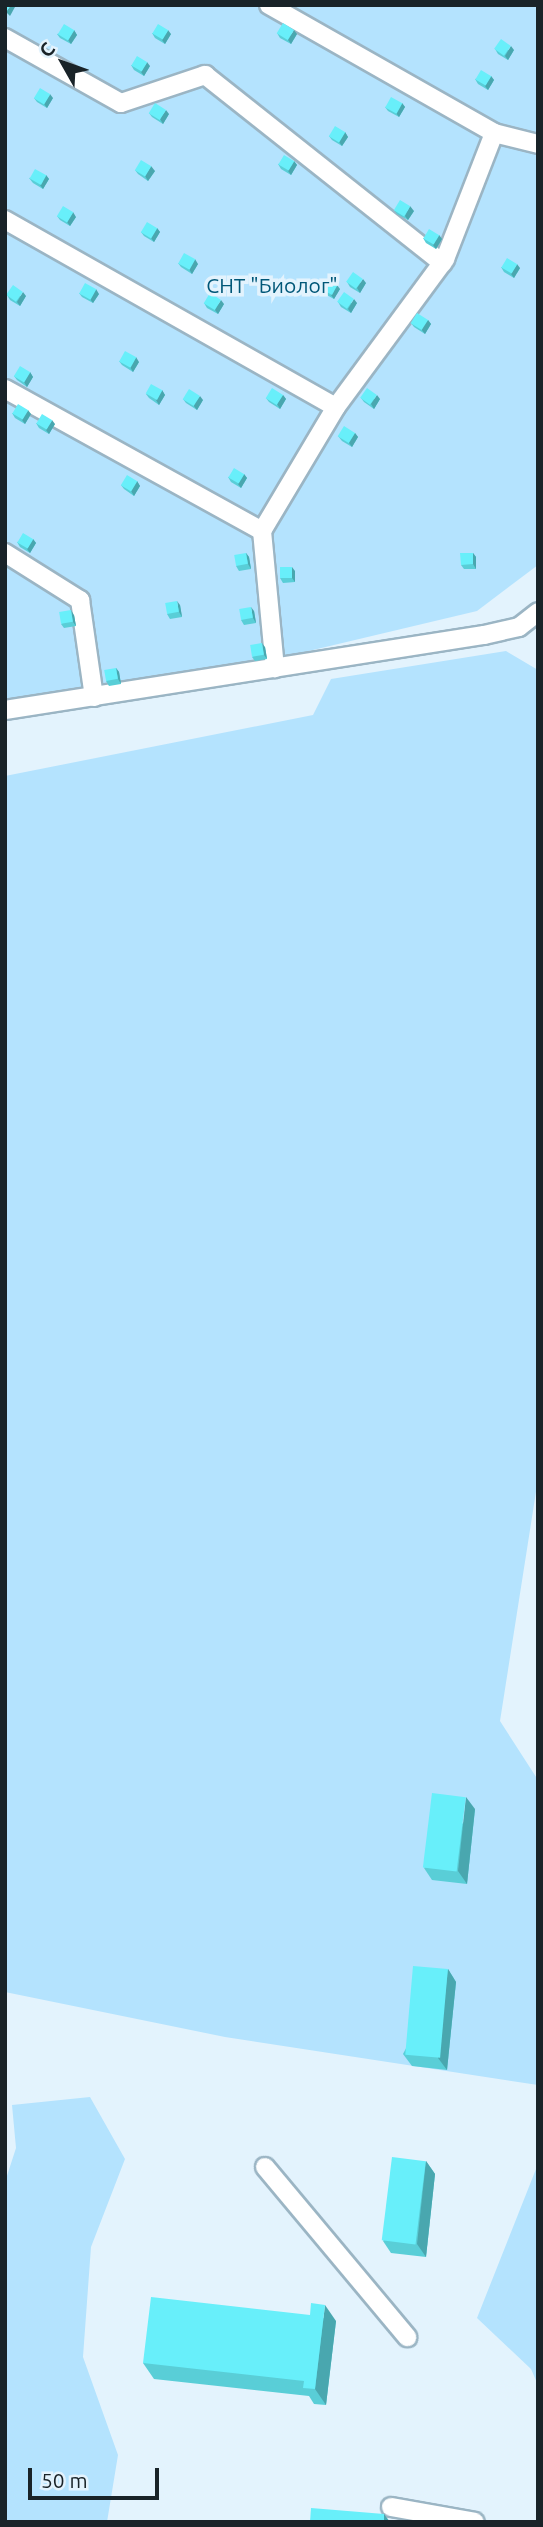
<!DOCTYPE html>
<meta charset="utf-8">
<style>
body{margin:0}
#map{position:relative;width:543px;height:2527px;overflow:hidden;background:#e3f3fd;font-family:Ubuntu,sans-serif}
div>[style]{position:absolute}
.green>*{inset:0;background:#b4e3fe}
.roads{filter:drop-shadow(2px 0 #9bb5c4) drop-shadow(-2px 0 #9bb5c4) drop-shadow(0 2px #9bb5c4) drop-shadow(0 -2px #9bb5c4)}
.minor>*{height:18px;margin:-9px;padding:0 9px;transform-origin:9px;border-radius:9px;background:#fff}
.wall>*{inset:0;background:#59ced7}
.shaded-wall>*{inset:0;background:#49a7af}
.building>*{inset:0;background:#68effa;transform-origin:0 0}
span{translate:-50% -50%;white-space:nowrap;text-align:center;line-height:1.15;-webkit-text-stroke:7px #e3f3fd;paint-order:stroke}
.park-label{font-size:21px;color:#005778}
.frame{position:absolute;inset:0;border:7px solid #192328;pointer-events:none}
.north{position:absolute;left:28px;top:28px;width:70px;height:70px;-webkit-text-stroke:5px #e3f3fd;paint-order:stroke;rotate:310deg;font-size:19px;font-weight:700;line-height:28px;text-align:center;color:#192328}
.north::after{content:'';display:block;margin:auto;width:24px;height:32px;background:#192328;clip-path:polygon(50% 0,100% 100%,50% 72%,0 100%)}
.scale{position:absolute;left:28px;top:2468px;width:131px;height:32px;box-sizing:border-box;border:4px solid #192328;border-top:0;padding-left:9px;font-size:21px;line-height:24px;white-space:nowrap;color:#192328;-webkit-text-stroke:5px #e3f3fd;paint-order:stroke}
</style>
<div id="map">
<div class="green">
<i style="clip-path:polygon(5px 5px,538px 5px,538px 565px,477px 611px,64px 709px,5px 708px)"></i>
<i style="clip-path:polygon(506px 651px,538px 670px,538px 1479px,500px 1721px,538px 1780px,538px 2085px,225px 2037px,5px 1992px,5px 776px,313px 715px,331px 679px)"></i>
<i style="clip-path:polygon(90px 2097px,125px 2159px,91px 2247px,83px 2357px,118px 2455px,107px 2522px,5px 2522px,5px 2182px,16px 2148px,12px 2105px)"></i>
<i style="clip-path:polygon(538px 2164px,538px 2385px,531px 2369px,477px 2318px)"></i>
</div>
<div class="roads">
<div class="minor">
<i style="left:269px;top:5px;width:259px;rotate:29.6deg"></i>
<i style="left:494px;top:133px;width:45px;rotate:14deg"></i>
<i style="left:5px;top:38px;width:133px;rotate:29.3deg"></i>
<i style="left:121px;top:103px;width:89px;rotate:-18.4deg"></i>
<i style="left:205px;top:75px;width:303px;rotate:38.4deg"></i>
<i style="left:5px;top:220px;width:380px;rotate:29.5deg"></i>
<i style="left:5px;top:389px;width:294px;rotate:28.9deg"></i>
<i style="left:262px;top:531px;width:138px;rotate:84.6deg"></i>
<i style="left:262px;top:531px;width:144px;rotate:-59.2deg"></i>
<i style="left:336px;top:407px;width:184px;rotate:-53.6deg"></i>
<i style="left:445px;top:259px;width:135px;rotate:-68.7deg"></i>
<i style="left:5px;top:553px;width:89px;rotate:32.1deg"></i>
<i style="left:80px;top:600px;width:98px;rotate:81.8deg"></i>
<i style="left:5px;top:710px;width:485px;rotate:-8.9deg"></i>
<i style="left:484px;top:635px;width:36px;rotate:-13deg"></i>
<i style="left:519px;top:627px;width:24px;rotate:-38deg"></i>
<i style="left:265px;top:2167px;width:222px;rotate:50.1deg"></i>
<i style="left:391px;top:2507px;width:85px;rotate:10.1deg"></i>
</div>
</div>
<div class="wall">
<i style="clip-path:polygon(74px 30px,77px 35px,71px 44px,60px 38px,57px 34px)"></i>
<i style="clip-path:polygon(152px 33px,171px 34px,165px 44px,155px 38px)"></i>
<i style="clip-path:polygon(277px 33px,297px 34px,291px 44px,280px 38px)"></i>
<i style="clip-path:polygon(495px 49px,514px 50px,508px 60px,498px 54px)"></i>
<i style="clip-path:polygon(131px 65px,150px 66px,144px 76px,134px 70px)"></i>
<i style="clip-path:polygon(491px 76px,494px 80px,488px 90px,478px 84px,475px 79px)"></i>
<i style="clip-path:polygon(34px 98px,53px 98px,47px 108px,37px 102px)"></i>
<i style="clip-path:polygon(402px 103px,405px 107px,399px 117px,388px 111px,385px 107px)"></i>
<i style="clip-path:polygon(149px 113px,169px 114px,163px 124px,152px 117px)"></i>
<i style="clip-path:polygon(345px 132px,348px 137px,342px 146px,332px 140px,329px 136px)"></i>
<i style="clip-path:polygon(294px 161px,297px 165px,291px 175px,281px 169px,278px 164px)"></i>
<i style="clip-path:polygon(135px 170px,155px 171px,148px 181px,138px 174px)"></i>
<i style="clip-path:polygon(46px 175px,49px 179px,43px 189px,33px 183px,29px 178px)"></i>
<i style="clip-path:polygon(394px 210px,414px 211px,408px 220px,397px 214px)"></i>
<i style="clip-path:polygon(57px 216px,76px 217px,70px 226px,60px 220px)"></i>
<i style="clip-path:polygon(157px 228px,160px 232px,154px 242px,144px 236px,141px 232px)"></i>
<i style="clip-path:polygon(439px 235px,442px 239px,436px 249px,426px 243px,423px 238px)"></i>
<i style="clip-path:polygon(178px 263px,198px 264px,192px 274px,181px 267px)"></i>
<i style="clip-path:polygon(501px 267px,520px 268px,514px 278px,504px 272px)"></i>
<i style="clip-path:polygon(347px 282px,366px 283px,360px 293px,350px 287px)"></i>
<i style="clip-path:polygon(320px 288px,340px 289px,334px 299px,323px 293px)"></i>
<i style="clip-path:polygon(79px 293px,99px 294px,93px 303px,82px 297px)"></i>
<i style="clip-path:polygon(7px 295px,26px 296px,20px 306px,10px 300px)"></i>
<i style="clip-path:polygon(338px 302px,357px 303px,351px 313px,341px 307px)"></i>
<i style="clip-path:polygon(204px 303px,224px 304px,218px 314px,207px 308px)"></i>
<i style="clip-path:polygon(428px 320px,431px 324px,425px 334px,414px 327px,411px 323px)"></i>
<i style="clip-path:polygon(119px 361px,139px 362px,133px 372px,122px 365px)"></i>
<i style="clip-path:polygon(30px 372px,33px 377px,27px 387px,17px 380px,14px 376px)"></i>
<i style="clip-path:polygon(162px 390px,165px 395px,159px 405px,149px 398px,146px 394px)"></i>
<i style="clip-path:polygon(283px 395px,286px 399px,280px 409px,269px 402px,266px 398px)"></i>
<i style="clip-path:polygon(361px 398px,380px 399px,374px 409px,364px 402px)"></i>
<i style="clip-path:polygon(183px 399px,203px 400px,197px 410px,186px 403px)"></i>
<i style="clip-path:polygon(12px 413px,31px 414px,25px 424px,15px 418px)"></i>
<i style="clip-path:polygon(36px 423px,55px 424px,49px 434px,39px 428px)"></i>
<i style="clip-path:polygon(355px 433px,358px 437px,352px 447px,342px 441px,338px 436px)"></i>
<i style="clip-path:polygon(244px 474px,247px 478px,241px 488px,231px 482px,228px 477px)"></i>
<i style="clip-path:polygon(137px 481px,140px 486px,134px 496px,124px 489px,121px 485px)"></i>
<i style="clip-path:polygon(33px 539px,36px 543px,30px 553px,20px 547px,17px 542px)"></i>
<i style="clip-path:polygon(246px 553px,249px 557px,251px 569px,239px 571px,236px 566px)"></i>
<i style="clip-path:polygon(473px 553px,476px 557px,476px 569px,464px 569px,461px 565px)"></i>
<i style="clip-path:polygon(295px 571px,295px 582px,283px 583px,280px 578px)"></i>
<i style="clip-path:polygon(180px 605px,182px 617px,170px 619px,167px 614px)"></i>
<i style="clip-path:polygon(254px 611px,256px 623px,244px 625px,241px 620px)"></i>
<i style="clip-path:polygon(74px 615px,76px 626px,64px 628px,61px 624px)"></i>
<i style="clip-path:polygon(265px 647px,267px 659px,255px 661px,252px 657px)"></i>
<i style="clip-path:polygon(116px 668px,119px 672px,121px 684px,109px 686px,106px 681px)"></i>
<i style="clip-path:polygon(475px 1809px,467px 1884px,432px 1880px,424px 1868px)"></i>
<i style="clip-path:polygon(448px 1969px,456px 1982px,447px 2070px,412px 2066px,403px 2054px)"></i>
<i style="clip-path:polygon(426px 2161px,435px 2174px,426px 2257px,391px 2253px,383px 2241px)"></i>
<i style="clip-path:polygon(310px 2315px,336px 2321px,326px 2405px,314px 2404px,309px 2396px,154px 2379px,143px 2363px)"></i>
</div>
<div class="shaded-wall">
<i style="clip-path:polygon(11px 5px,14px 5px,15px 7px,10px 16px,6px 12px)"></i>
<i style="clip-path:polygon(74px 30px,77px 35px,71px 44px,68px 40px)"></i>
<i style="clip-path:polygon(168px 30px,171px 34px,165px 44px,162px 40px)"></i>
<i style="clip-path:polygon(294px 30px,297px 34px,291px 44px,288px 40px)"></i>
<i style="clip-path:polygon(511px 46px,514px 50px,508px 60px,505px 56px)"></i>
<i style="clip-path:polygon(147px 62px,150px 66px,144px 76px,141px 72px)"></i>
<i style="clip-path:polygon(491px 76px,494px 80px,488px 90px,485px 86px)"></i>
<i style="clip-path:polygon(50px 94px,53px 98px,47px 108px,44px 104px)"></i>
<i style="clip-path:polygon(402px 103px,405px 107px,399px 117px,396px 113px)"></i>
<i style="clip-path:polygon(166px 110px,169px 114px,163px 124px,160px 119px)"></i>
<i style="clip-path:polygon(345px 132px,348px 137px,342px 146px,339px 142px)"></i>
<i style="clip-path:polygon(294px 161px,297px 165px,291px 175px,288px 171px)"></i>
<i style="clip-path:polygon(151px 166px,155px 171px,148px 181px,145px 176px)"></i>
<i style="clip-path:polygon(46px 175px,49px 179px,43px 189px,40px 185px)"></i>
<i style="clip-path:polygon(410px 206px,414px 211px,408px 220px,405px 216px)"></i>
<i style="clip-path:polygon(73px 212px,76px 217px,70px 226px,67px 222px)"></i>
<i style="clip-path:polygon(157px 228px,160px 232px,154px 242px,151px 238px)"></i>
<i style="clip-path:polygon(439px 235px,442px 239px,436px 249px,433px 245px)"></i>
<i style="clip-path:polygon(195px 259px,198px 264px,192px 274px,189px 269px)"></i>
<i style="clip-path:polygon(517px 264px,520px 268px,514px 278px,511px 274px)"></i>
<i style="clip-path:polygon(363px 279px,366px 283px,360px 293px,357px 288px)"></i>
<i style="clip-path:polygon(337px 285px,340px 289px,334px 299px,331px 295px)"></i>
<i style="clip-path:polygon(96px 289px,99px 294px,93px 303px,90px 299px)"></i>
<i style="clip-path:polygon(23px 292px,26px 296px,20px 306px,17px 302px)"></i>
<i style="clip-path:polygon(354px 299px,357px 303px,351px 313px,348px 309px)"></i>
<i style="clip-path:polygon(221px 300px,224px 304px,218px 314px,215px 310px)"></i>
<i style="clip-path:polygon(428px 320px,431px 324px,425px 334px,421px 329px)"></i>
<i style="clip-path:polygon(136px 357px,139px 362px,133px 372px,130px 367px)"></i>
<i style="clip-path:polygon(30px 372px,33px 377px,27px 387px,24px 382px)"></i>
<i style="clip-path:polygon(162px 390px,165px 395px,159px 405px,156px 400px)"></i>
<i style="clip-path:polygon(283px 395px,286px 399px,280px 409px,277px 404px)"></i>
<i style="clip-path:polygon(377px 395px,380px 399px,374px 409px,371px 404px)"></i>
<i style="clip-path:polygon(200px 396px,203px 400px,197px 410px,193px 405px)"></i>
<i style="clip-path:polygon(28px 410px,31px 414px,25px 424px,22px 420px)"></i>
<i style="clip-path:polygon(52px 420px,55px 424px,49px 434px,46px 430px)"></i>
<i style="clip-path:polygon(355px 433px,358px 437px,352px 447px,349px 443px)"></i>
<i style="clip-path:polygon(244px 474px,247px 478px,241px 488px,238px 484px)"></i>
<i style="clip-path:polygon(137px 481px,140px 486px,134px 496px,131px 491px)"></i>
<i style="clip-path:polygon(33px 539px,36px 543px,30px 553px,27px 549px)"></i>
<i style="clip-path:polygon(246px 553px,249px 557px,251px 569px,248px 564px)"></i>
<i style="clip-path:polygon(473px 553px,476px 557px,476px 569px,473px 564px)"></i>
<i style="clip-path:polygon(292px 567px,295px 571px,295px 582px,292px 578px)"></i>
<i style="clip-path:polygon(177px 601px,180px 605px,182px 617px,179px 612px)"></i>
<i style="clip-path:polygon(251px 607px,254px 611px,256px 623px,253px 618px)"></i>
<i style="clip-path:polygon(71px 610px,74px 615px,76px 626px,73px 622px)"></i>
<i style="clip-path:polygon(262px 643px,265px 647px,267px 659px,264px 655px)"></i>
<i style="clip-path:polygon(116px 668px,119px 672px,121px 684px,118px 679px)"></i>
<i style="clip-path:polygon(466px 1797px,475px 1809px,467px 1884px,458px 1871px)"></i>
<i style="clip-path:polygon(448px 1969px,456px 1982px,447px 2070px,438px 2058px)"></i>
<i style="clip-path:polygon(426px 2161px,435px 2174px,426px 2257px,417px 2244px)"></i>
<i style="clip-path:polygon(325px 2305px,336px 2321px,326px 2405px,315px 2389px)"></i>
<i style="clip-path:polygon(384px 2514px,390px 2522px,384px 2522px)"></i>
</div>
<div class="building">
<i style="clip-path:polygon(5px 5px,11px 5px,6px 12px,5px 11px)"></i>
<i style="left:283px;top:23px;width:13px;height:12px;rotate:32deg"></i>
<i style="left:64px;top:24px;width:12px;height:12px;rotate:31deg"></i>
<i style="left:158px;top:24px;width:12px;height:11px;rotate:31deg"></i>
<i style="left:501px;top:39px;width:12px;height:12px;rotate:35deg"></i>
<i style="left:137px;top:56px;width:12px;height:11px;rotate:31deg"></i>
<i style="left:481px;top:70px;width:12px;height:11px;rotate:31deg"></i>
<i style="left:40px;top:88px;width:12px;height:12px;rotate:31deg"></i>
<i style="left:391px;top:97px;width:13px;height:12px;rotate:29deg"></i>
<i style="left:155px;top:103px;width:13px;height:12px;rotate:32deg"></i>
<i style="left:335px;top:126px;width:12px;height:12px;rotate:31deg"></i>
<i style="left:284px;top:155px;width:12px;height:11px;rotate:31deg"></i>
<i style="left:141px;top:160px;width:12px;height:12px;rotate:31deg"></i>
<i style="left:35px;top:169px;width:13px;height:11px;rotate:29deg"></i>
<i style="left:400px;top:200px;width:12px;height:12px;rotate:31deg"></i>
<i style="left:63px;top:206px;width:12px;height:12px;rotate:31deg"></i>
<i style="left:147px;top:222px;width:12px;height:12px;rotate:31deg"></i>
<i style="left:429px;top:229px;width:12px;height:11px;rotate:31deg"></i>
<i style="left:184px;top:253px;width:13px;height:12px;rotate:29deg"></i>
<i style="left:507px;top:258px;width:12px;height:11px;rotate:31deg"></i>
<i style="left:353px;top:272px;width:12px;height:12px;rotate:35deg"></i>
<i style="left:326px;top:279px;width:13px;height:11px;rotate:29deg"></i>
<i style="left:85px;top:283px;width:13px;height:12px;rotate:29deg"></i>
<i style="left:13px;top:285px;width:12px;height:12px;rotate:35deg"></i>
<i style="left:344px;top:292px;width:12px;height:12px;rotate:35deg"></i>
<i style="left:210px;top:293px;width:13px;height:12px;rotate:32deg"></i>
<i style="left:417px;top:313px;width:13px;height:12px;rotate:32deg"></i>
<i style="left:125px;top:351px;width:13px;height:12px;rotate:29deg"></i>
<i style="left:20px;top:366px;width:12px;height:12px;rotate:31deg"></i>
<i style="left:151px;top:384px;width:13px;height:11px;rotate:29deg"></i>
<i style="left:272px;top:388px;width:13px;height:12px;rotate:32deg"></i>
<i style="left:367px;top:388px;width:12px;height:12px;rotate:35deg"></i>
<i style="left:189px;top:389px;width:13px;height:12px;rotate:32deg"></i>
<i style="left:18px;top:404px;width:12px;height:11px;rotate:31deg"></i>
<i style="left:42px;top:414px;width:12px;height:11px;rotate:31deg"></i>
<i style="left:344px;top:426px;width:13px;height:12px;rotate:32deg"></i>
<i style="left:234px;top:468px;width:12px;height:11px;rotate:31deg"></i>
<i style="left:127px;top:475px;width:12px;height:12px;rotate:31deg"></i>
<i style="left:23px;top:533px;width:12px;height:11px;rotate:31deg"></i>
<i style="left:246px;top:553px;width:11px;height:12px;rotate:80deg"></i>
<i style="clip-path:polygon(460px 553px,473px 553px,473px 564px,461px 565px)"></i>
<i style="left:280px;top:567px;width:12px;height:11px"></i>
<i style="left:177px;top:601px;width:11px;height:12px;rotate:80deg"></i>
<i style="left:251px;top:607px;width:11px;height:12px;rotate:80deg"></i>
<i style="left:71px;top:610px;width:12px;height:12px;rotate:81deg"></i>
<i style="left:262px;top:643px;width:12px;height:12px;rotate:81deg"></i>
<i style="left:116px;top:668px;width:11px;height:12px;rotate:80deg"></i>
<i style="left:432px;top:1793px;width:34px;height:75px;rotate:7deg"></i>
<i style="left:413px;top:1966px;width:35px;height:89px;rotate:5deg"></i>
<i style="left:392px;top:2157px;width:34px;height:84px;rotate:7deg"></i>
<i style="clip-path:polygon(151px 2297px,310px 2315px,311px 2303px,325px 2305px,315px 2389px,303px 2388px,304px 2381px,143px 2363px)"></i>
<i style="clip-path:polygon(311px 2508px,384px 2514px,384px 2522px,310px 2522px)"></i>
</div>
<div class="park-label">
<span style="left:272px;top:285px">СНТ "Биолог"</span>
</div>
<div class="frame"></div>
<div class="north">С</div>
<div class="scale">50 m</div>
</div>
